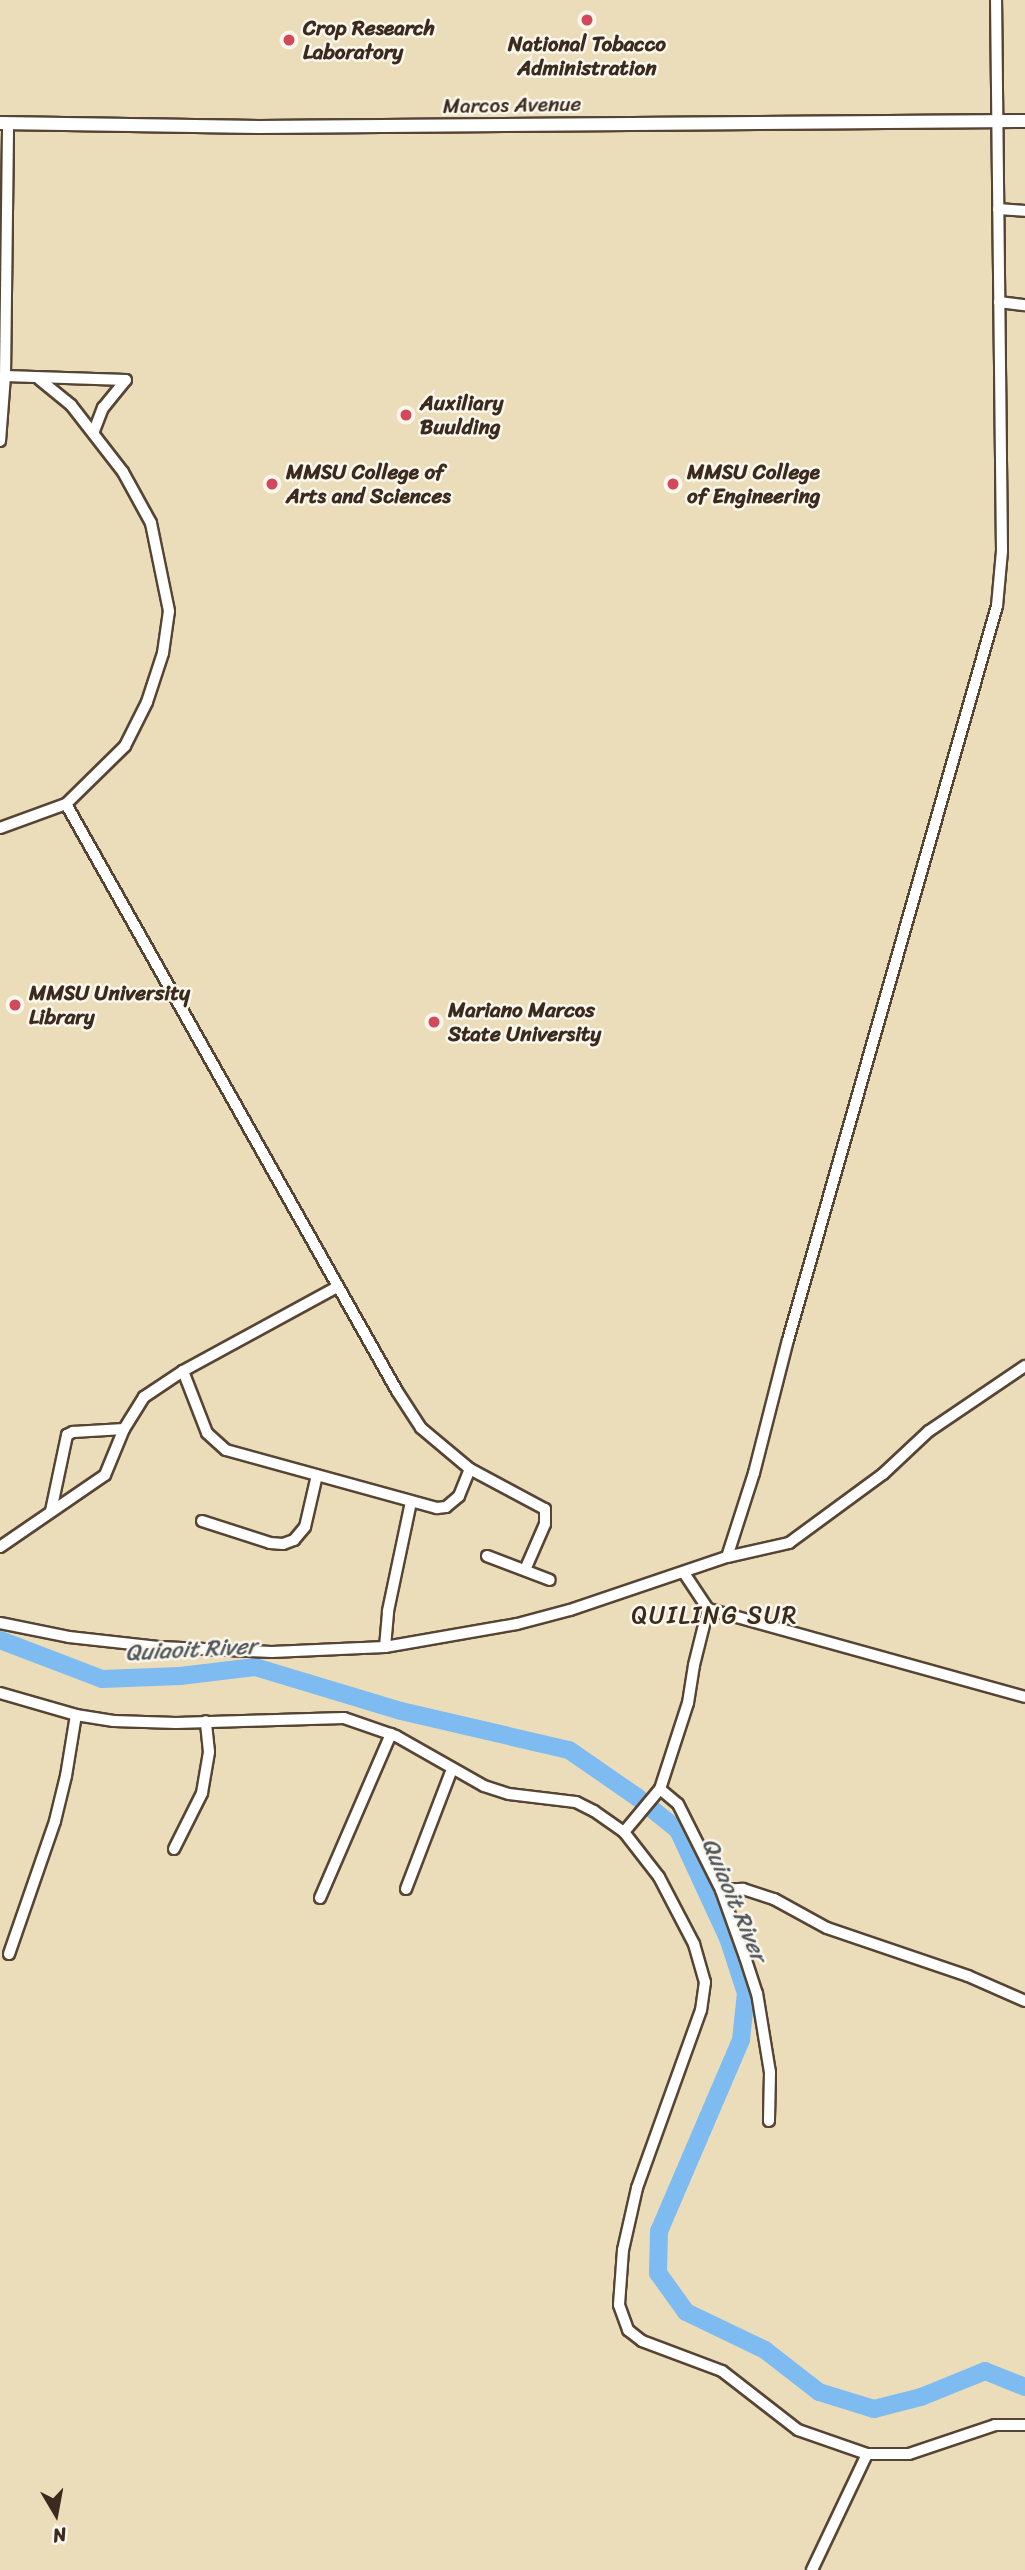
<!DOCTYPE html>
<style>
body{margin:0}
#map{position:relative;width:1025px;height:2570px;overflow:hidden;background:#ecddba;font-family:Sriracha,sans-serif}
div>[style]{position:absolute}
.river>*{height:18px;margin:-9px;padding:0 9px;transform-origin:9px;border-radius:9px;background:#7ebbf1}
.roads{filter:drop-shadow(2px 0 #564535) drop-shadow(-2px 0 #564535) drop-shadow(0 2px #564535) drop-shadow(0 -2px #564535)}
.minor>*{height:10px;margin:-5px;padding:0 5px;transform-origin:5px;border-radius:5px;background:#fff}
.major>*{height:12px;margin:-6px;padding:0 6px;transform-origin:6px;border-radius:6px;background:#fff}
.dots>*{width:19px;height:19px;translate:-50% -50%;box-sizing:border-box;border:4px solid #fbf7ec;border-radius:50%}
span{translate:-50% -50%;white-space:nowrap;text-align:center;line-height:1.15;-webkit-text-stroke:5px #fbf7ec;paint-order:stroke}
.poi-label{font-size:21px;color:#3b2a1e;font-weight:700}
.left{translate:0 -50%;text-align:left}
.street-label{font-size:21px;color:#3b2a1e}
.water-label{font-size:23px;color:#4f565d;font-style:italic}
.quarter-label{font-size:24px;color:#3b2a1e;letter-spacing:2px}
.north{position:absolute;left:21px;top:2479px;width:70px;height:70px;-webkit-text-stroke:5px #fbf7ec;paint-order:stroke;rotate:170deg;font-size:19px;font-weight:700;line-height:28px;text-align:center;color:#3b2a1e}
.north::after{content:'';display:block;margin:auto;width:24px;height:32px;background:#3b2a1e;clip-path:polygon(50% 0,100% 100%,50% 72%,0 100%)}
</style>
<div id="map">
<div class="river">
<i style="left:0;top:1640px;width:109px;rotate:20.9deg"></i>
<i style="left:102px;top:1679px;width:78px;rotate:-2.2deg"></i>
<i style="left:180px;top:1676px;width:76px;rotate:-6.8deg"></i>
<i style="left:255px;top:1667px;width:152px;rotate:16.8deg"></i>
<i style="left:401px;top:1711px;width:172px;rotate:13.1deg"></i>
<i style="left:569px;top:1750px;width:83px;rotate:34.7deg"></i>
<i style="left:637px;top:1797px;width:53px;rotate:38.8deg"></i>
<i style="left:678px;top:1830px;width:119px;rotate:65.2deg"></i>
<i style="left:728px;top:1938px;width:58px;rotate:71.9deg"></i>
<i style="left:746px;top:1993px;width:47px;rotate:96.1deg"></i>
<i style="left:741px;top:2040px;width:208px;rotate:113.2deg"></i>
<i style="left:659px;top:2231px;width:42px;rotate:91.4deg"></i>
<i style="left:658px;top:2273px;width:48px;rotate:54.3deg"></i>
<i style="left:686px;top:2312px;width:88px;rotate:25.7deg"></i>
<i style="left:765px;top:2350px;width:68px;rotate:37.9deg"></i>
<i style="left:819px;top:2392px;width:58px;rotate:17.2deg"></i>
<i style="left:874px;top:2409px;width:49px;rotate:-14.3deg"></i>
<i style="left:921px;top:2397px;width:69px;rotate:-22.1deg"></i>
<i style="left:985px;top:2371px;width:43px;rotate:21.8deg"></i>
</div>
<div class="roads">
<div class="minor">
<i style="left:998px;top:209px;width:27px;rotate:4deg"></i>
<i style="left:999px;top:302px;width:26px;rotate:7deg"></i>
<i style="left:5px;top:376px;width:121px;rotate:1.9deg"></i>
<i style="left:94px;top:431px;width:25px;rotate:-69deg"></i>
<i style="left:103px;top:408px;width:36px;rotate:-51deg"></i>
<i style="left:0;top:441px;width:65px;rotate:-85.6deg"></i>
<i style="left:5px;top:376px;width:253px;rotate:-89.3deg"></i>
<i style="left:66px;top:804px;width:674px;rotate:60.58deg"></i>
<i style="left:397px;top:1391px;width:44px;rotate:57deg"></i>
<i style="left:421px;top:1428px;width:64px;rotate:39.9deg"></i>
<i style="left:470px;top:1469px;width:85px;rotate:28.1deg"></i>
<i style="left:545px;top:1509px;width:15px;rotate:90deg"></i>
<i style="left:545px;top:1524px;width:50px;rotate:113.5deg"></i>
<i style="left:0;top:828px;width:70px;rotate:-20deg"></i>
<i style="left:66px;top:804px;width:83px;rotate:-44.5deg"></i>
<i style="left:125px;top:746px;width:49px;rotate:-63.4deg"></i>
<i style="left:147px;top:702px;width:52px;rotate:-71.9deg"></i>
<i style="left:163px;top:653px;width:42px;rotate:-81.9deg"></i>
<i style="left:169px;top:611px;width:90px;rotate:-101.6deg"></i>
<i style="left:151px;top:523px;width:58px;rotate:-118.8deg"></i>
<i style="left:123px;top:472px;width:85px;rotate:-127.8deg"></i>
<i style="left:71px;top:405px;width:41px;rotate:-140.9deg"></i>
<i style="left:183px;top:1371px;width:66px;rotate:68.8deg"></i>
<i style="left:207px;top:1433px;width:25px;rotate:42deg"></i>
<i style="left:226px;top:1450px;width:219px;rotate:15.4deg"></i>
<i style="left:437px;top:1508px;width:9px;rotate:-6deg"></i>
<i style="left:446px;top:1507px;width:17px;rotate:-40deg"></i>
<i style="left:459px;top:1496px;width:29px;rotate:-68deg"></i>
<i style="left:51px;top:1511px;width:78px;rotate:-78.1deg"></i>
<i style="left:67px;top:1435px;width:7px;rotate:-27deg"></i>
<i style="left:73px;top:1432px;width:51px;rotate:-3.4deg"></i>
<i style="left:202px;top:1521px;width:71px;rotate:17.9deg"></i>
<i style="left:270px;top:1543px;width:13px;rotate:4deg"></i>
<i style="left:283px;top:1544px;width:12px;rotate:-20deg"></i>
<i style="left:294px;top:1540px;width:17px;rotate:-50deg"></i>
<i style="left:305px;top:1527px;width:53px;rotate:-77deg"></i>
<i style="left:0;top:1547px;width:127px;rotate:-34.4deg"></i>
<i style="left:105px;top:1475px;width:50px;rotate:-67.6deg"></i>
<i style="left:124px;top:1429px;width:38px;rotate:-58deg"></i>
<i style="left:144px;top:1397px;width:47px;rotate:-33.7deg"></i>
<i style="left:183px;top:1371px;width:175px;rotate:-28.6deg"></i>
<i style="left:487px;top:1556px;width:67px;rotate:20.9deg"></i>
<i style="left:727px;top:1557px;width:88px;rotate:-72.2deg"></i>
<i style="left:754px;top:1473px;width:137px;rotate:-75.7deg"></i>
<i style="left:788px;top:1340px;width:763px;rotate:-74.11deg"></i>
<i style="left:997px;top:606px;width:55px;rotate:-84.8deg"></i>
<i style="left:1002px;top:551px;width:551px;rotate:-90.62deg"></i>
<i style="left:684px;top:1573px;width:43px;rotate:56.3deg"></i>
<i style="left:708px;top:1609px;width:329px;rotate:15.5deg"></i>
<i style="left:0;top:1623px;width:70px;rotate:11.5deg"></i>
<i style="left:69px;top:1637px;width:92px;rotate:6.3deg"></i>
<i style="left:160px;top:1647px;width:112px;rotate:2.6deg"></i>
<i style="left:272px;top:1652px;width:113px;rotate:-2.5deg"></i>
<i style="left:385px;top:1647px;width:134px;rotate:-9.9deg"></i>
<i style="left:517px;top:1624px;width:55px;rotate:-14.8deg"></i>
<i style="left:570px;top:1610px;width:166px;rotate:-18.7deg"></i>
<i style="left:727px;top:1557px;width:64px;rotate:-12.7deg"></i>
<i style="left:789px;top:1543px;width:117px;rotate:-36.3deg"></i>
<i style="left:883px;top:1474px;width:63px;rotate:-43.1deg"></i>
<i style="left:929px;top:1431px;width:116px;rotate:-34.1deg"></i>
<i style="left:385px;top:1647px;width:36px;rotate:-85deg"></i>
<i style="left:388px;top:1611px;width:111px;rotate:-78.1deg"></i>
<i style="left:0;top:1693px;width:79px;rotate:16.1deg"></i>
<i style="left:76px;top:1715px;width:38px;rotate:9deg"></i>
<i style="left:114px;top:1721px;width:62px;rotate:1.8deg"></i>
<i style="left:176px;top:1723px;width:168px;rotate:-1.7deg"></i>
<i style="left:344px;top:1718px;width:55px;rotate:19.1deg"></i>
<i style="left:396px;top:1736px;width:101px;rotate:29.6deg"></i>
<i style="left:484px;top:1786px;width:26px;rotate:18deg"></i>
<i style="left:509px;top:1794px;width:67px;rotate:6.8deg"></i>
<i style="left:576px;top:1802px;width:20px;rotate:27deg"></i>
<i style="left:594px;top:1811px;width:37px;rotate:35deg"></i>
<i style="left:624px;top:1832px;width:57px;rotate:52.1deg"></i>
<i style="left:659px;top:1877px;width:76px;rotate:62.4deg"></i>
<i style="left:694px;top:1944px;width:40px;rotate:74deg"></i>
<i style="left:705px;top:1982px;width:28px;rotate:98deg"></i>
<i style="left:701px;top:2010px;width:189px;rotate:109.8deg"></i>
<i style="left:637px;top:2188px;width:64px;rotate:102.7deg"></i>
<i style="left:623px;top:2250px;width:55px;rotate:94.2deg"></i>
<i style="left:619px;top:2305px;width:27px;rotate:70deg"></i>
<i style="left:628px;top:2330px;width:18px;rotate:38deg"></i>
<i style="left:642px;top:2341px;width:85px;rotate:20.6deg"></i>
<i style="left:722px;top:2371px;width:96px;rotate:37.8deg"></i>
<i style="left:798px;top:2430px;width:73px;rotate:19.2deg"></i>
<i style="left:867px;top:2454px;width:42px"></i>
<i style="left:909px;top:2454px;width:91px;rotate:-18.6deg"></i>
<i style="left:995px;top:2425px;width:30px"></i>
<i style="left:660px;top:1789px;width:23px;rotate:40deg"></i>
<i style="left:678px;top:1804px;width:96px;rotate:63.4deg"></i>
<i style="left:721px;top:1890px;width:71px;rotate:70.3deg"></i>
<i style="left:745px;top:1957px;width:38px;rotate:72deg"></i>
<i style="left:757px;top:1993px;width:80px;rotate:80.7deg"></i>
<i style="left:770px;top:2072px;width:49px;rotate:91.2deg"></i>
<i style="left:624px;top:1832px;width:56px;rotate:-50.1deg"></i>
<i style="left:660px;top:1789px;width:90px;rotate:-72deg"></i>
<i style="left:688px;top:1703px;width:38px;rotate:-81deg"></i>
<i style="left:694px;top:1665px;width:58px;rotate:-76deg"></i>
<i style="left:174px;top:1849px;width:63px;rotate:-63.4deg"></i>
<i style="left:202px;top:1793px;width:42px;rotate:-80.3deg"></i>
<i style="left:209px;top:1752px;width:31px;rotate:-96deg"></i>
<i style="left:406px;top:1889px;width:129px;rotate:-69deg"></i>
<i style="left:721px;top:1890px;width:22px;rotate:-3deg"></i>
<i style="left:743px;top:1889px;width:33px;rotate:18deg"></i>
<i style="left:774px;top:1899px;width:60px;rotate:28.7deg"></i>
<i style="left:827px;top:1928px;width:149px;rotate:18.8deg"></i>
<i style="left:968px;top:1976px;width:62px;rotate:23.7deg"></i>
<i style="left:320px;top:1898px;width:179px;rotate:-66.6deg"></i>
<i style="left:9px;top:1954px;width:141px;rotate:-70.9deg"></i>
<i style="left:55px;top:1821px;width:46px;rotate:-76.3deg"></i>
<i style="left:66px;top:1776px;width:62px;rotate:-80.7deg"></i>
<i style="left:812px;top:2570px;width:128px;rotate:-64.6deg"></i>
</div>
<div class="major">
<i style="left:0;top:123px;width:259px;rotate:0.9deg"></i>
<i style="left:259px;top:127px;width:766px;rotate:-0.45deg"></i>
</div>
</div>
<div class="dots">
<i style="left:587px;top:20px;background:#d1495b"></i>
<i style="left:289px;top:40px;background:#d1495b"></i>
<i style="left:406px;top:415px;background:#d1495b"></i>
<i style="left:272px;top:484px;background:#d1495b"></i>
<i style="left:673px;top:484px;background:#d1495b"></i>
<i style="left:15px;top:1005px;background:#d1495b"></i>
<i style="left:434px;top:1022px;background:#d1495b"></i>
</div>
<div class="poi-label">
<span class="left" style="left:303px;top:40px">Crop Research<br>Laboratory</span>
<span style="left:587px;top:56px">National Tobacco<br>Administration</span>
<span class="left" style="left:420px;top:415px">Auxiliary<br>Buulding</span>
<span class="left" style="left:286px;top:484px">MMSU College of<br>Arts and Sciences</span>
<span class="left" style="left:687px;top:484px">MMSU College<br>of Engineering</span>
<span class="left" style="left:29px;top:1005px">MMSU University<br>Library</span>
<span class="left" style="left:448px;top:1022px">Mariano Marcos<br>State University</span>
</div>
<div class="street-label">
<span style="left:512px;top:105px;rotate:-1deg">Marcos Avenue</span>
</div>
<div class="water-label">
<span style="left:191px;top:1650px;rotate:-3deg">Quiaoit River</span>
<span style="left:734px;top:1900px;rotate:67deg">Quiaoit River</span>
</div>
<div class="quarter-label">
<span style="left:715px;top:1616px">QUILING SUR</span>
</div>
<div class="north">N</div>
</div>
